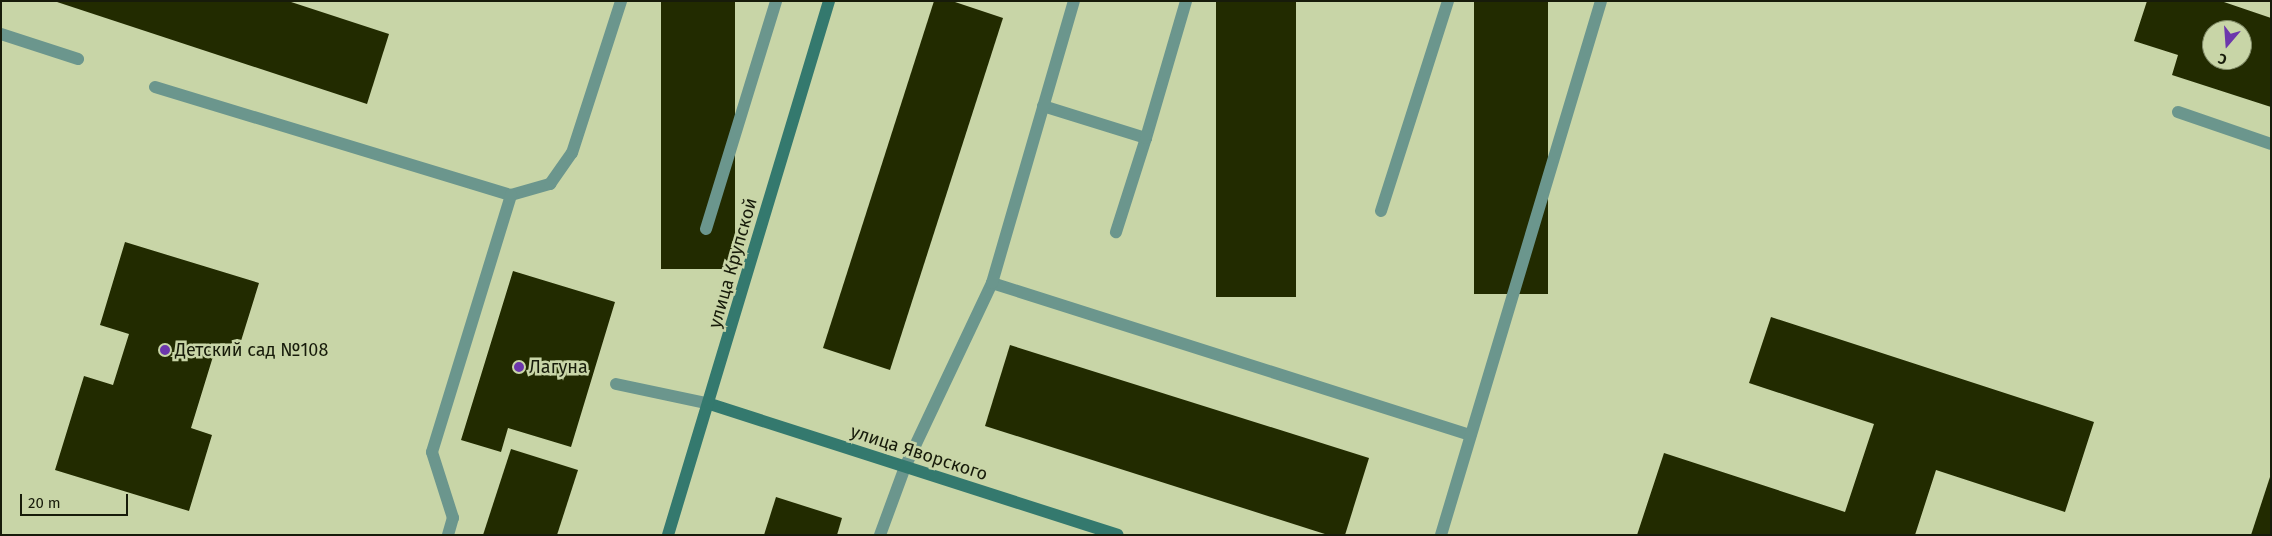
<!DOCTYPE html>
<meta charset="utf-8">
<style>
body{margin:0}
#map{position:relative;width:2272px;height:536px;overflow:hidden;background:#c8d5a7;font-family:"Fira Sans",sans-serif}
div>[style]{position:absolute}
.building>*{inset:0;background:#222b00;transform-origin:0 0}
.service>*{height:12px;margin:-6px;padding:0 6px;transform-origin:6px;border-radius:6px;background:#6b968d}
.secondary>*{height:12px;margin:-6px;padding:0 6px;transform-origin:6px;border-radius:6px;background:#34796e}
.dots>*{width:14px;height:14px;translate:-50% -50%;box-sizing:border-box;border:2px solid #c8d5a7;border-radius:50%}
span{translate:-50% -50%;white-space:nowrap;text-align:center;line-height:1.15;-webkit-text-stroke:5px #c8d5a7;paint-order:stroke}
.street-label{font-size:18px;color:#171b0a}
.poi-label{font-size:18px;color:#171b0a}
.left{translate:0 -50%;text-align:left}
.frame{position:absolute;inset:0;border:2px solid #171b0a;pointer-events:none}
.north{position:absolute;left:2202px;top:20px;width:50px;height:50px;box-sizing:border-box;background:#c8d5a7;border:1px solid #818b68;border-radius:50%;rotate:198deg;font-size:14px;font-weight:700;line-height:20px;text-align:center;color:#171b0a}
.north::after{content:'';display:block;margin:auto;width:18px;height:22px;background:#6c36ac;clip-path:polygon(50% 0,100% 100%,50% 72%,0 100%)}
.scale{position:absolute;left:20px;top:494px;width:108px;height:22px;box-sizing:border-box;border:2px solid #171b0a;border-top:0;padding-left:6px;font-size:15px;line-height:18px;white-space:nowrap;color:#171b0a;-webkit-text-stroke:4px #c8d5a7;paint-order:stroke}
</style>
<div id="map">
<div class="building">
<i style="clip-path:polygon(54px 1px,288px 1px,389px 34px,367px 104px)"></i>
<i style="left:661px;top:1px;width:74px;height:268px"></i>
<i style="clip-path:polygon(934px 1px,952px 1px,1003px 18px,890px 370px,823px 348px)"></i>
<i style="left:1216px;top:1px;width:80px;height:296px"></i>
<i style="left:1474px;top:1px;width:74px;height:293px"></i>
<i style="clip-path:polygon(evenodd,2147px 1px,2221px 1px,2271px 18px,2271px 107px,2172px 75px,2178px 55px,2134px 41px,2147px 1px,2212px 30px,2242px 30px,2242px 60px,2212px 60px,2212px 30px)"></i>
<i style="clip-path:polygon(125px 242px,259px 283px,236px 357px,215px 350px,191px 428px,212px 435px,189px 511px,55px 470px,84px 376px,113px 385px,129px 334px,100px 325px)"></i>
<i style="clip-path:polygon(513px 271px,615px 302px,571px 447px,508px 428px,501px 452px,461px 440px)"></i>
<i style="clip-path:polygon(1771px 317px,2094px 422px,2065px 512px,1936px 470px,1915px 535px,1637px 535px,1664px 453px,1845px 512px,1874px 424px,1749px 383px)"></i>
<i style="clip-path:polygon(1010px 345px,1369px 458px,1345px 535px,1328px 535px,985px 426px)"></i>
<i style="clip-path:polygon(511px 449px,578px 470px,557px 535px,483px 535px)"></i>
<i style="clip-path:polygon(2270px 477px,2271px 535px,2251px 535px)"></i>
<i style="clip-path:polygon(776px 497px,842px 518px,837px 535px,764px 535px)"></i>
</div>
<div class="service">
<i style="left:1px;top:34px;width:81px;rotate:18deg"></i>
<i style="left:155px;top:87px;width:372px;rotate:16.9deg"></i>
<i style="left:511px;top:195px;width:41px;rotate:-15.8deg"></i>
<i style="left:550px;top:184px;width:38px;rotate:-55deg"></i>
<i style="left:572px;top:153px;width:160px;rotate:-72.1deg"></i>
<i style="left:1043px;top:106px;width:108px;rotate:17.3deg"></i>
<i style="left:1146px;top:138px;width:99px;rotate:107.7deg"></i>
<i style="left:2178px;top:112px;width:98px;rotate:19deg"></i>
<i style="left:1146px;top:138px;width:143px;rotate:-73.7deg"></i>
<i style="left:1381px;top:211px;width:220px;rotate:-72.3deg"></i>
<i style="left:706px;top:229px;width:239px;rotate:-72.9deg"></i>
<i style="left:992px;top:283px;width:502px;rotate:17.64deg"></i>
<i style="left:616px;top:384px;width:96px;rotate:12deg"></i>
<i style="left:448px;top:535px;width:18px;rotate:-74deg"></i>
<i style="left:453px;top:518px;width:69px;rotate:-107.7deg"></i>
<i style="left:432px;top:452px;width:269px;rotate:-72.9deg"></i>
<i style="left:880px;top:535px;width:72px;rotate:-69.8deg"></i>
<i style="left:905px;top:467px;width:204px;rotate:-64.7deg"></i>
<i style="left:992px;top:283px;width:294px;rotate:-73.8deg"></i>
<i style="left:1441px;top:535px;width:557px;rotate:-73.32deg"></i>
</div>
<div class="secondary">
<i style="left:710px;top:404px;width:428px;rotate:17.8deg"></i>
<i style="left:668px;top:535px;width:558px;rotate:-73.22deg"></i>
</div>
<div class="dots">
<i style="left:165px;top:350px;background:#6c36ac"></i>
<i style="left:519px;top:367px;background:#6c36ac"></i>
</div>
<div class="street-label">
<span style="left:733px;top:263px;rotate:-74deg">улица Крупской</span>
<span style="left:919px;top:453px;rotate:18deg">улица Яворского</span>
</div>
<div class="poi-label">
<span class="left" style="left:175px;top:350px">Детский сад №108</span>
<span class="left" style="left:529px;top:367px">Лагуна</span>
</div>
<div class="frame"></div>
<div class="north">С</div>
<div class="scale">20 m</div>
</div>
